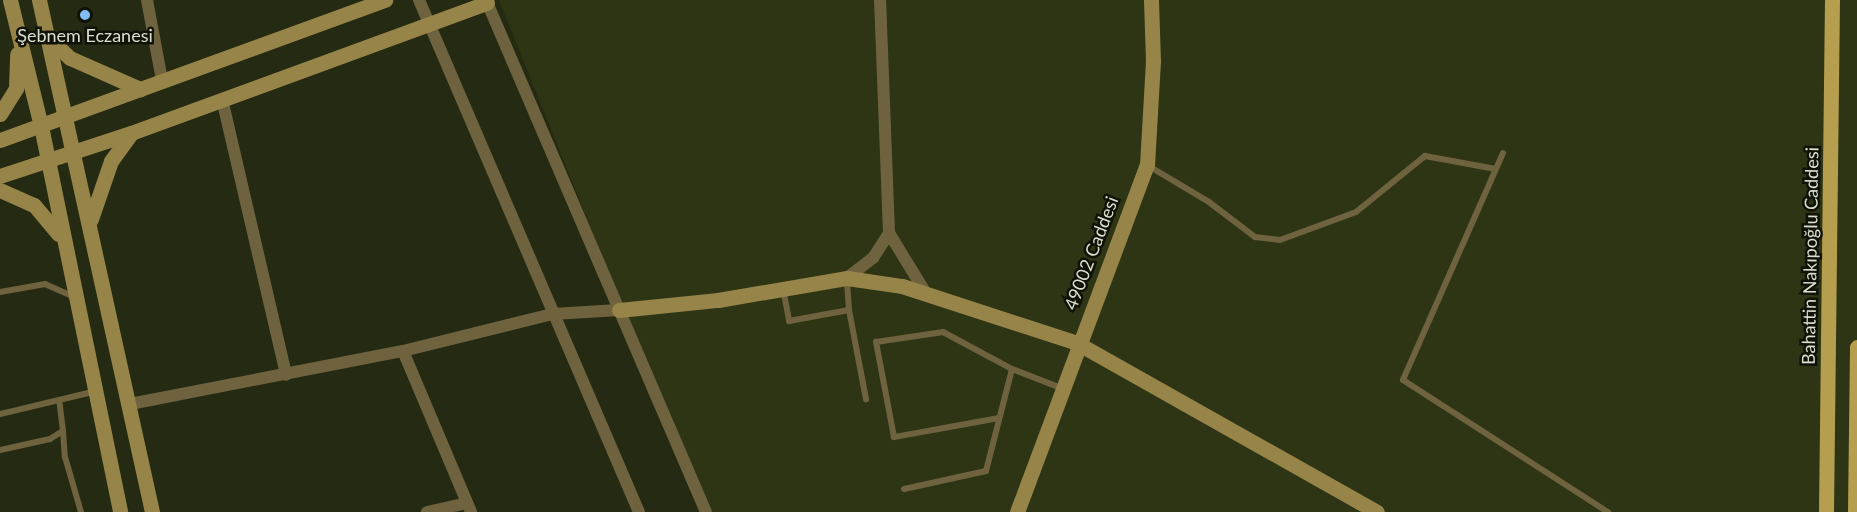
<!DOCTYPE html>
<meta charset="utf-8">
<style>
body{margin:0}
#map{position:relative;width:1857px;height:512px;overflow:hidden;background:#252b12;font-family:Lato,sans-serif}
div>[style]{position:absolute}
.built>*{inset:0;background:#2e3514}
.lane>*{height:6px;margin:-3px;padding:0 3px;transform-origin:3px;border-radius:3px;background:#6f633f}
.street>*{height:12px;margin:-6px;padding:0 6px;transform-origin:6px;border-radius:6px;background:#6f633f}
.secondary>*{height:15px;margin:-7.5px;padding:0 7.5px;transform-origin:7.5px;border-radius:7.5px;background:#978449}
.primary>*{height:15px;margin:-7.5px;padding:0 7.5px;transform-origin:7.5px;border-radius:7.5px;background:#b69e4f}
.dots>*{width:16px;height:16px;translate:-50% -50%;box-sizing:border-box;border:3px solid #101207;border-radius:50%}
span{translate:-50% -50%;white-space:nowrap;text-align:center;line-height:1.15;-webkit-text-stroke:5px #101207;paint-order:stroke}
.poi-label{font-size:18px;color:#dbdfd0}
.street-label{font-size:18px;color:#dbdfd0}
</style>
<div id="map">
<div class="built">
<i style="clip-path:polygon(499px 0,1857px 0,1857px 512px,705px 512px)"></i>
</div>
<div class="lane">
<i style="left:1503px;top:153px;width:248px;rotate:113.8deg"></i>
<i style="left:1403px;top:380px;width:244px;rotate:32.8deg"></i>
<i style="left:1147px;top:165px;width:72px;rotate:30.8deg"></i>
<i style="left:1209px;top:202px;width:58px;rotate:37.3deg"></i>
<i style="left:1255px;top:237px;width:25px;rotate:7deg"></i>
<i style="left:1280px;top:240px;width:81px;rotate:-20.2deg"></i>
<i style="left:1356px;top:212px;width:89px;rotate:-39.1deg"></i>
<i style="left:1425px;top:156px;width:72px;rotate:10.4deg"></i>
<i style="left:783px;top:289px;width:33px;rotate:79deg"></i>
<i style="left:789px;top:321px;width:61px;rotate:-10.4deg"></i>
<i style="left:849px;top:310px;width:31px;rotate:-94deg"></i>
<i style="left:0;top:292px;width:46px;rotate:-10.1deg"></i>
<i style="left:45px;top:284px;width:32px;rotate:24deg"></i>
<i style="left:849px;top:310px;width:91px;rotate:79.2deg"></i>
<i style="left:0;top:414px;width:95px;rotate:-13.4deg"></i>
<i style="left:999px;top:418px;width:107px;rotate:169.7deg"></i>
<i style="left:894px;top:437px;width:97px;rotate:-100.7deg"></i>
<i style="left:876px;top:342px;width:68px;rotate:-8.5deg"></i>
<i style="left:943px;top:332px;width:78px;rotate:28.2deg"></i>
<i style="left:1012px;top:369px;width:53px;rotate:21.2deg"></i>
<i style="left:63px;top:431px;width:26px;rotate:86deg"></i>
<i style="left:65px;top:457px;width:57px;rotate:73.8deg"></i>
<i style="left:0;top:450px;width:51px;rotate:-12.4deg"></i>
<i style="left:50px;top:439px;width:15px;rotate:-32deg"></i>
<i style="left:63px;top:431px;width:31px;rotate:-97deg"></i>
<i style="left:904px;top:489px;width:84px;rotate:-12.4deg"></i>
<i style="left:986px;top:471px;width:105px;rotate:-75.7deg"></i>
</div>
<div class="street">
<i style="left:147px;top:0;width:81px;rotate:79.4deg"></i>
<i style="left:419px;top:0;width:557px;rotate:66.75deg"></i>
<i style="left:486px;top:0;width:557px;rotate:66.75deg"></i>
<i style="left:222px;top:99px;width:283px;rotate:76.9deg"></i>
<i style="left:889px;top:233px;width:73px;rotate:58.5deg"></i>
<i style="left:847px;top:278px;width:33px;rotate:-38deg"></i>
<i style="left:873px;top:258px;width:30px;rotate:-57deg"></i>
<i style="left:889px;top:233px;width:233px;rotate:-92.2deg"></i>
<i style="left:403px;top:351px;width:175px;rotate:67.1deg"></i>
<i style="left:130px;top:404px;width:278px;rotate:-11deg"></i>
<i style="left:403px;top:351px;width:154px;rotate:-13.9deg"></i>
<i style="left:553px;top:314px;width:66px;rotate:-3.5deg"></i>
<i style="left:427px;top:512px;width:41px;rotate:-12.7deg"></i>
</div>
<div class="secondary">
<i style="left:10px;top:0;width:130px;rotate:76.2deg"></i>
<i style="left:41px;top:126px;width:394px;rotate:78.4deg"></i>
<i style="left:39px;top:0;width:524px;rotate:77.55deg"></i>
<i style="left:48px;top:37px;width:30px;rotate:44deg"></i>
<i style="left:70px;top:58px;width:77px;rotate:23.9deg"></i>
<i style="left:0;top:114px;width:31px;rotate:-58deg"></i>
<i style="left:16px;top:88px;width:34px;rotate:-88deg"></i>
<i style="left:0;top:140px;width:410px;rotate:-20deg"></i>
<i style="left:0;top:176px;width:138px;rotate:-18.2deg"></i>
<i style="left:131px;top:133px;width:379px;rotate:-20.1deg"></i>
<i style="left:0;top:190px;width:37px;rotate:24deg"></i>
<i style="left:34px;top:205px;width:38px;rotate:50deg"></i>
<i style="left:91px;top:219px;width:61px;rotate:-71deg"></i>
<i style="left:111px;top:161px;width:34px;rotate:-54deg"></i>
<i style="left:619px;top:310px;width:100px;rotate:-5.8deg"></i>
<i style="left:718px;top:300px;width:131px;rotate:-9.7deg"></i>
<i style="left:847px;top:278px;width:56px;rotate:8.3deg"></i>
<i style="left:902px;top:286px;width:184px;rotate:18deg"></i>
<i style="left:1077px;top:343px;width:344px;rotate:29.4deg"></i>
<i style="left:1017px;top:512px;width:371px;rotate:-69.5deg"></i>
<i style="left:1147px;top:165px;width:104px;rotate:-86.7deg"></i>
<i style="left:1153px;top:61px;width:61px;rotate:-91.9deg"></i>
</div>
<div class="primary">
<i style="left:1826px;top:512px;width:512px;rotate:-89.33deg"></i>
<i style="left:1855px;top:512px;width:165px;rotate:-89.3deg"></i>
</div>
<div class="dots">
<i style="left:85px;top:15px;background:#83bcfb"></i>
</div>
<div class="poi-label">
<span style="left:85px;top:35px">Şebnem Eczanesi</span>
</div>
<div class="street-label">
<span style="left:1091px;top:253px;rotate:-69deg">49002 Caddesi</span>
<span style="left:1810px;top:256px;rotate:-89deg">Bahattin Nakıpoğlu Caddesi</span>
</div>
</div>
